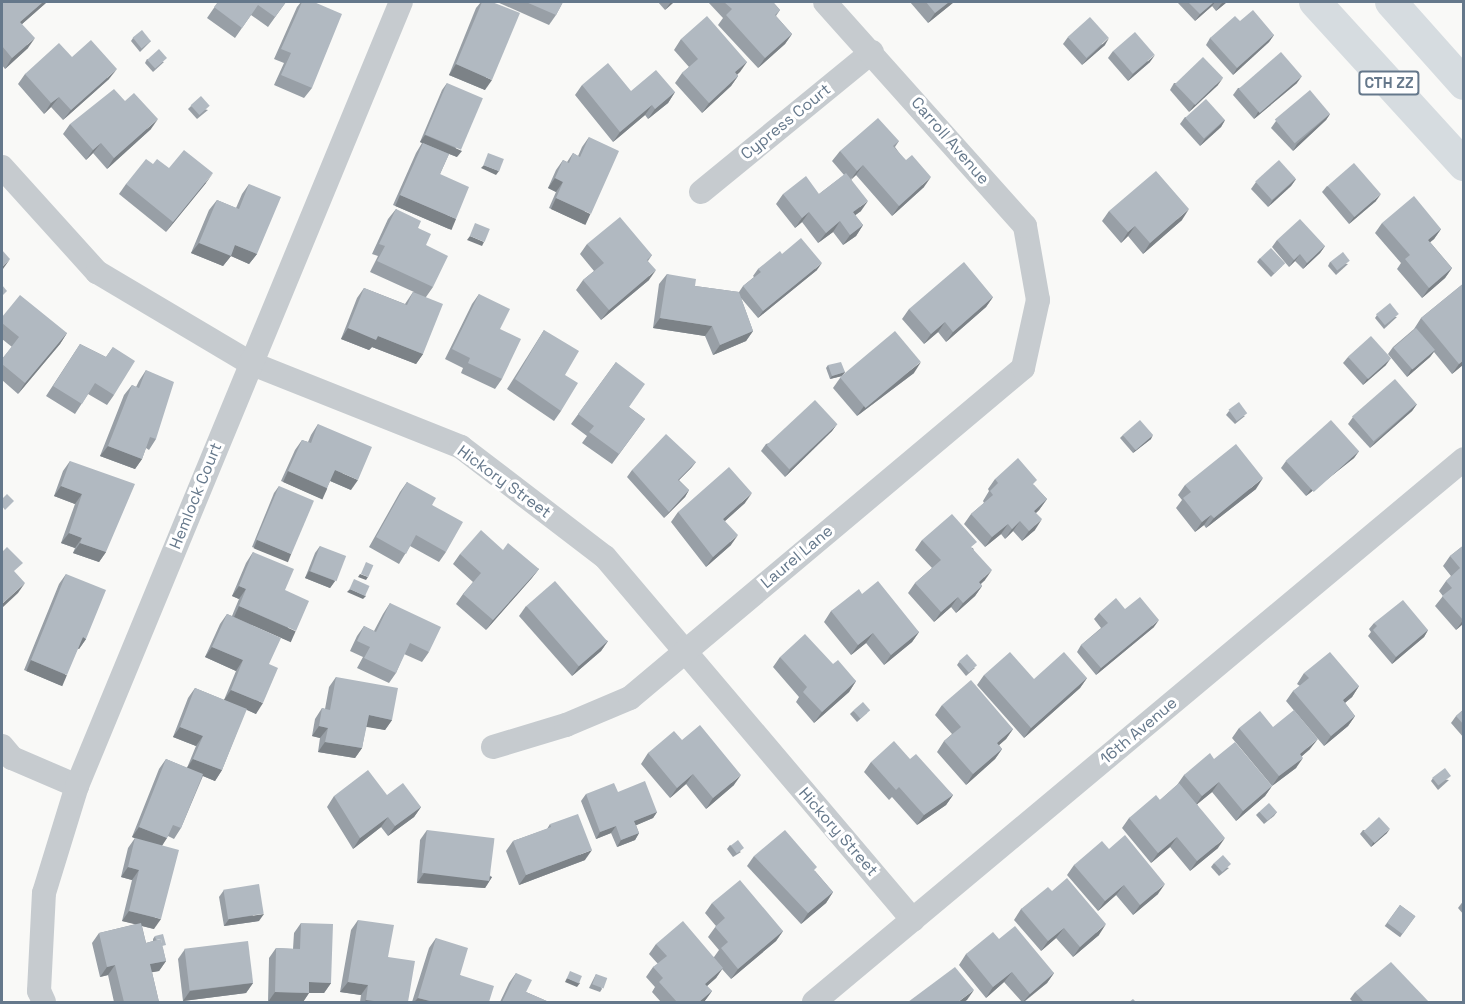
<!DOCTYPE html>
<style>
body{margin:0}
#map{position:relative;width:1465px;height:1004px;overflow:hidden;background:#f9f9f7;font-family:"Space Grotesk",sans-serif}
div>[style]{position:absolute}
.minor>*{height:24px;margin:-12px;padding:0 12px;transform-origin:12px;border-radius:12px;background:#c6cbcf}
.major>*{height:32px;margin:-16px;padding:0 16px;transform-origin:16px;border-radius:16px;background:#d6dce0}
.wall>*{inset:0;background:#989fa6;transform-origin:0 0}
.shaded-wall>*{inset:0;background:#7c8287;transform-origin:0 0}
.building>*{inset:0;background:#b1b9c1;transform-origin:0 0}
span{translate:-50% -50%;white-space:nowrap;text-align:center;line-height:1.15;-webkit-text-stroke:6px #fff;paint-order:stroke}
.shield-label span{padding:2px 4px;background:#fff;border:2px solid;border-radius:4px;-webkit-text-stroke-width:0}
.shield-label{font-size:15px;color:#65788b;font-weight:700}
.street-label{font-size:16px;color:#65788b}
.frame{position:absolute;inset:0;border:3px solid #65788b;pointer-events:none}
</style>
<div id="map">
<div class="minor">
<i style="left:2px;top:167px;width:142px;rotate:47.9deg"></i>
<i style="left:97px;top:272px;width:178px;rotate:30.7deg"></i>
<i style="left:250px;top:363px;width:227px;rotate:21.7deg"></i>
<i style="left:461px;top:447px;width:181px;rotate:37.4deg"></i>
<i style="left:605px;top:557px;width:476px;rotate:49.7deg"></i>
<i style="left:701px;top:192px;width:221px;rotate:-39.3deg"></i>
<i style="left:2px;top:746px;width:16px;rotate:50deg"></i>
<i style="left:12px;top:758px;width:71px;rotate:23.3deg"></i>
<i style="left:493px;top:747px;width:76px;rotate:-16.8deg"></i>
<i style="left:566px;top:725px;width:69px;rotate:-22.9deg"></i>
<i style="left:630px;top:698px;width:513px;rotate:-40.02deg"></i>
<i style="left:1023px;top:368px;width:70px;rotate:-77.6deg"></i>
<i style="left:1038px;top:300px;width:75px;rotate:-100deg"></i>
<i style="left:1025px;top:226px;width:300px;rotate:-131.8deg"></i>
<i style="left:44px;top:1002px;width:12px;rotate:-114deg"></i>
<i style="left:39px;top:991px;width:98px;rotate:-87.1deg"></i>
<i style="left:44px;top:893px;width:112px;rotate:-72.9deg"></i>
<i style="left:77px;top:786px;width:848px;rotate:-67.55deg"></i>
<i style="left:814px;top:1002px;width:847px;rotate:-39.87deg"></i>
</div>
<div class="major">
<i style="left:1315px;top:2px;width:221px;rotate:47.6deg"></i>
<i style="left:1391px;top:2px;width:110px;rotate:48.3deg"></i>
</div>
<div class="wall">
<i style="clip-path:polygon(2px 2px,47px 2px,22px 24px,28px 48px,5px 69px,2px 65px)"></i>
<i style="clip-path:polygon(218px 2px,286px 2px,268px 27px,251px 15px,235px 38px,207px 18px)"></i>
<i style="clip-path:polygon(301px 2px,314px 2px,312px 88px,304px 98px,274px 85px,284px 63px,274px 59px,297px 7px)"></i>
<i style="clip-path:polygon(481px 2px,492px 2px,485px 90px,449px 75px,476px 8px)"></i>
<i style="clip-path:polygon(497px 2px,563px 2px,556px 15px,549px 25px)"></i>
<i style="clip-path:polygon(658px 2px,674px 2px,665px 10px)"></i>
<i style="clip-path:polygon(708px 2px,773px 2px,780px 10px,776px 16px,792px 34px,785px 44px,758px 68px,718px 25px,723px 18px)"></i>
<i style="clip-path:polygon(910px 2px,954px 2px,928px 23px)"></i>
<i style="clip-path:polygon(1179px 2px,1227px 2px,1216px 11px,1212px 6px,1195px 21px,1178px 3px)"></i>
<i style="clip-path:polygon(1240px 21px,1274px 35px,1269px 42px,1233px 75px,1206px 45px,1210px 38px)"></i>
<i style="clip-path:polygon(1068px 37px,1105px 45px,1082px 65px,1063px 44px)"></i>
<i style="clip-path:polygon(133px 38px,151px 41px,140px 52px,131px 41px)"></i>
<i style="clip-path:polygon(681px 39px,747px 62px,737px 74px,738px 76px,731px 86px,702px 113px,675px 83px,682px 73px,689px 67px,674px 50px)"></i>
<i style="clip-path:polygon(1113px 51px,1150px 62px,1128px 81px,1108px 58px)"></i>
<i style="clip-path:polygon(72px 57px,109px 79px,63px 120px,51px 107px,44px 114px,18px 84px,25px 74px)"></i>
<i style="clip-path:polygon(147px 59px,164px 62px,153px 72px,145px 63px)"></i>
<i style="clip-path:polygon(447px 83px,457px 157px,449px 154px,440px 174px,449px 229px,393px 205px,416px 153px,422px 143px,420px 142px,442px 90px)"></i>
<i style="clip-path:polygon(1174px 83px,1218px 85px,1189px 112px,1170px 90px)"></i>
<i style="clip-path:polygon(1297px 83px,1254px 119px,1233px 95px,1238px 88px)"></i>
<i style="clip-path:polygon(582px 85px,631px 91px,675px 92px,668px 103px,648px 119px,645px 115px,613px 142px,575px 95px)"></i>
<i style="clip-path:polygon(191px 106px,208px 110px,197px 119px,188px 109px)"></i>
<i style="clip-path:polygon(1330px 114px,1326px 120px,1293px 151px,1271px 128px,1276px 121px)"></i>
<i style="clip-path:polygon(1185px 117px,1225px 120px,1221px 127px,1200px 146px,1180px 124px)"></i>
<i style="clip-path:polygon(70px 124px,151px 129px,107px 169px,93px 153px,86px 160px,63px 134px)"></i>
<i style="clip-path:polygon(589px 137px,584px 224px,549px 208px,556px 192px,548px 188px,556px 170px,563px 160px,567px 162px,573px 153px,578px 156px,582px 147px)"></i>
<i style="clip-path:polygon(899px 141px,895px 147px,924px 187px,892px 216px,856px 175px,851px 179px,861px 211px,855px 215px,863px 225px,856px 236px,843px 245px,833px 232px,818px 243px,802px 222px,795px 228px,776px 204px,783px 194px,819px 194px,844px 175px,832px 161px,840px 151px)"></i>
<i style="clip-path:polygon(169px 168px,206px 183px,166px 232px,119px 194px,126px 184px)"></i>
<i style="clip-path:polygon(1296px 179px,1291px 186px,1268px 207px,1251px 189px,1256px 182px)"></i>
<i style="clip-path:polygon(249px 184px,257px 254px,249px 264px,231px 256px,223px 266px,191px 253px,209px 210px,217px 200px,236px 208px,242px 194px)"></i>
<i style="clip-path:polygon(1327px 186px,1376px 201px,1349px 224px,1322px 192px)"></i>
<i style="clip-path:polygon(396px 209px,418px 228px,426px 245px,433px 287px,426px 297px,423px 354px,416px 364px,372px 347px,369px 350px,341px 339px,357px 298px,364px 288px,405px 304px,413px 292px,414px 292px,370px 272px,378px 256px,372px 254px,388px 219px)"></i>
<i style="clip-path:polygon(1109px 211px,1182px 220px,1143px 254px,1128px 236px,1121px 243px,1102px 221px)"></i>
<i style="clip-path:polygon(1382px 223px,1441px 229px,1434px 239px,1430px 242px,1452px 268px,1445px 278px,1422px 298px,1397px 269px,1401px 263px,1375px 233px)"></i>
<i style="clip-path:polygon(1277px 240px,1325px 246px,1320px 253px,1303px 269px,1295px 261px,1289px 267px,1272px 247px)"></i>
<i style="clip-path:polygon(587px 244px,652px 255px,648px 261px,649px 280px,601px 320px,576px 290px,583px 280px,594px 271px,580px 254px)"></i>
<i style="clip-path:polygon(782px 254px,817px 270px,758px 318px,741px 298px,753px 331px,746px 341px,713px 355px,705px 336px,653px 328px,659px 284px,667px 274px,695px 286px,739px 292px,743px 286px,754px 277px,753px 276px,758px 269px)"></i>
<i style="clip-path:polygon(1260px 258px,1282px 266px,1271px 277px,1257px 262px)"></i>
<i style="clip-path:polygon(1330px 262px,1348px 264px,1336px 275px,1328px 266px)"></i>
<i style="clip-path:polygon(1464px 283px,1464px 364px,1452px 374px,1434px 352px,1430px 357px,1407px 377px,1388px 354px,1393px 347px,1414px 329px,1421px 318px)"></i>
<i style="clip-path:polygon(479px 294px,500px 329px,502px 379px,495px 389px,461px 373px,463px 368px,445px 359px,472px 304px)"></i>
<i style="clip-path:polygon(993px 297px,986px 307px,946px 342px,938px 332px,924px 344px,902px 319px,909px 309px)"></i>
<i style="clip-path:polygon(1377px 315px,1397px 317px,1384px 329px,1375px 318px)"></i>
<i style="clip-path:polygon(2px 317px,67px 333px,60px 344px,18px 394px,2px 380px,2px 359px,12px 347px,2px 339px)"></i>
<i style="clip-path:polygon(544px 330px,565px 375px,561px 411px,554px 421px,507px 389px)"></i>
<i style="clip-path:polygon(80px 344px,106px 357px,113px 347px,114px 395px,107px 405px,88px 394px,75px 414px,46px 396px)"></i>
<i style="clip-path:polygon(1348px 357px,1386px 365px,1363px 385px,1343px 363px)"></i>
<i style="clip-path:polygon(616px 362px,629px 407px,645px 419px,612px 464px,582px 443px,587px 436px,571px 424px)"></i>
<i style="clip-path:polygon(828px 365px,845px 372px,842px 376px,830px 379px,826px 368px)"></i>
<i style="clip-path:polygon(146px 370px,156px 439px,149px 450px,146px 448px,142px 459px,135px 469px,100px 456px,124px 395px,132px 385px,136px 387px,139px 381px)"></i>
<i style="clip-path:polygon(914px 373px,857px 416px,833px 388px,840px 378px)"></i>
<i style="clip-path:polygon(1417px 404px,1412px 411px,1370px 448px,1348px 424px,1353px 417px)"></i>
<i style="clip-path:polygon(1229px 411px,1245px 416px,1235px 424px,1226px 415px)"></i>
<i style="clip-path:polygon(318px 424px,351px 490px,330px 481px,327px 488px,320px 498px,281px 481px,295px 450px,302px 440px,308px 442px,311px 435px)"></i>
<i style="clip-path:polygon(837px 424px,832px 431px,785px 477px,761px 451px,766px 444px)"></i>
<i style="clip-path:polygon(1123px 435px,1151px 439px,1133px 453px,1120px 438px)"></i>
<i style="clip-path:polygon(1359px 451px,1354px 458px,1306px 496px,1281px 468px,1286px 461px)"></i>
<i style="clip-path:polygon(70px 461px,106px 552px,99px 562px,73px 553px,75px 548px,61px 543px,75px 504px,54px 496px,63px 471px)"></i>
<i style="clip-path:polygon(696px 462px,691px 468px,679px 480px,689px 490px,685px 497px,664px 518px,627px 477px,632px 470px)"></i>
<i style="clip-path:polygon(995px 479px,1034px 485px,1047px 499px,1039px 510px,1036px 513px,1035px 530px,1022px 541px,1013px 531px,1005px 539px,1001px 534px,985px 547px,964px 524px,971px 514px,984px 503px,983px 501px,989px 491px,988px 489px)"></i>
<i style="clip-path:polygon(407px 482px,432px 505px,446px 552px,439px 562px,410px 546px,399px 564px,369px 547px,400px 492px)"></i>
<i style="clip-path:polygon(1185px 485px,1256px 489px,1206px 528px,1204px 525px,1195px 532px,1176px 508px,1182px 500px,1178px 495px)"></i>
<i style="clip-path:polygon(279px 486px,287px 561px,252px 547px,274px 493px)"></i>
<i style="clip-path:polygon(745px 503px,725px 521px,731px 545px,706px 567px,671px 522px,678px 512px)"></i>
<i style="clip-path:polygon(922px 540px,973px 548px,985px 580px,981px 584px,982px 586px,975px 596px,956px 613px,951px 607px,934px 622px,908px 593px,915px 583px,932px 568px,915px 550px)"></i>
<i style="clip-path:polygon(1464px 545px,1464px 623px,1456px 630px,1435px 606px,1443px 596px,1439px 591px,1446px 581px,1451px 576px,1443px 566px,1450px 556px)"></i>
<i style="clip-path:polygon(320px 546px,335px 581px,330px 588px,305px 578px,315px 553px)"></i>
<i style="clip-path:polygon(503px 550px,539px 569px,531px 579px,486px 630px,456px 604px,463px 594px,473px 582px,453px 564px,460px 554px)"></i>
<i style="clip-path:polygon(253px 552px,285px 590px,289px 641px,251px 625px,269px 664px,256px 714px,246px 709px,222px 770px,215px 781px,203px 776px,181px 828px,174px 839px,168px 836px,162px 845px,154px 929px,142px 926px,146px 943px,153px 941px,153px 939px,155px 936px,163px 949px,166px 961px,159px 971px,152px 972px,159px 1002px,114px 1002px,108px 975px,100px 977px,92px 943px,99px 933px,136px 924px,122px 921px,132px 880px,121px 877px,128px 848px,135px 838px,132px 837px,159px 769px,166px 759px,187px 768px,196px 746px,173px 737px,188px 698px,195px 688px,224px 700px,236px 671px,205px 657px,220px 624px,227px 614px,232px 616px,239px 599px,232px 596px,246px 563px)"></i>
<i style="clip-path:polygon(66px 574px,86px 639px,79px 649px,78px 648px,60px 685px,24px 670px,59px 584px)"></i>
<i style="clip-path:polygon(862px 594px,919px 632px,912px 642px,884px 665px,866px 643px,851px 655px,824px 622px,831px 611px)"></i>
<i style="clip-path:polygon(390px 603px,429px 652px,422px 662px,404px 654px,396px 673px,389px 683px,357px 668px,363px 657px,350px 651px,357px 636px,364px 626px,374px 631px,383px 614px)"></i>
<i style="clip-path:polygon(526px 606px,608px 641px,601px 651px,572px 676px,519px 616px)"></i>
<i style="clip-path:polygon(1125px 609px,1154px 627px,1096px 675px,1077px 652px,1081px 645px,1101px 628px,1094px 619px,1099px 613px)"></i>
<i style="clip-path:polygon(1374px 623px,1428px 630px,1424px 637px,1392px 664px,1368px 636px,1371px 632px,1369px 629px)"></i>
<i style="clip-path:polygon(780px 657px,833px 664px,856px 681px,849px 692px,814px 723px,796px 702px,799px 697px,773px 667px)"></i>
<i style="clip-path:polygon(959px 662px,975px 668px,966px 676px,957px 665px)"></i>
<i style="clip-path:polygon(1304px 673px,1359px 686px,1352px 697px,1345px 703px,1355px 716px,1348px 726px,1324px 746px,1286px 701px,1293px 691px,1300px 686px,1297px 684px)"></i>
<i style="clip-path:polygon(984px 675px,1034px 679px,1087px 678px,1080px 688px,1024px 738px,977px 685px)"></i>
<i style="clip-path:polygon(336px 677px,392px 720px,385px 730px,366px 726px,362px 748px,355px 758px,318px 752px,320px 738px,312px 736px,315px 719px,322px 708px,325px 709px,329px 687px)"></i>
<i style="clip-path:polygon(942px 705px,1013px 729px,1006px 739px,999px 745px,1002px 749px,995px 759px,966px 785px,937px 752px,944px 741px,952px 734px,935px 715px)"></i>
<i style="clip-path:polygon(1464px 709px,1464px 738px,1451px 723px,1456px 716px)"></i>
<i style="clip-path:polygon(853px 711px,867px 713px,857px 722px,850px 714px)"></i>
<i style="clip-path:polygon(1273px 727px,1310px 749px,1302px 756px,1296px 768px,1272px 786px,1232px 738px,1239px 728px)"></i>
<i style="clip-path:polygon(682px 740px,734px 785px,706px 809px,686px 784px,670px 798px,641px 764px,648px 753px)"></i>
<i style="clip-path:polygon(910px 759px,953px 795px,946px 805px,917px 825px,892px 797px,889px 800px,864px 772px,871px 762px)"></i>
<i style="clip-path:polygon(1214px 759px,1272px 786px,1265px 796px,1236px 821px,1212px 792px,1197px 804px,1218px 848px,1190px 871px,1170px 847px,1151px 863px,1122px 828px,1129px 818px,1160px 800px,1177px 785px,1184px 775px)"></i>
<i style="clip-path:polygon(1433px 778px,1449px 780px,1438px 790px,1431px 781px)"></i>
<i style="clip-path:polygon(618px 792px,657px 812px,653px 818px,636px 825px,639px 833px,635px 840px,617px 847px,611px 833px,596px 839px,581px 801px,586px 794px)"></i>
<i style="clip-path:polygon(387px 795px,421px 807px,414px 817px,388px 836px,381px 827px,353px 849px,327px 807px,334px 796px)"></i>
<i style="clip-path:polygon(1259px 812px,1277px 812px,1274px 816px,1264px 824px,1256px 815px)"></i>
<i style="clip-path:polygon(550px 824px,585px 860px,519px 885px,506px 851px,513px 841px,547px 829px)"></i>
<i style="clip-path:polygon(427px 830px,492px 877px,485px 888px,417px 883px,420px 840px)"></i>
<i style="clip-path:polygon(1363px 830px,1387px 833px,1371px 847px,1360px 834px)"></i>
<i style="clip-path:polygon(730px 845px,741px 852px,733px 857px,727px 849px)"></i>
<i style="clip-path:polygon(1109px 849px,1158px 894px,1133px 915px,1116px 895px,1098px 911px,1067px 875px,1074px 865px)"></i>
<i style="clip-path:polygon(754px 856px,815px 871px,833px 892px,826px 903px,801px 924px,747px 866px)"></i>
<i style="clip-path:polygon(1214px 863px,1229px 868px,1219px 876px,1211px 867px)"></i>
<i style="clip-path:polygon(224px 890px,259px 921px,224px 926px,219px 897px)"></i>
<i style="clip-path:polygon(1052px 891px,1099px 935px,1073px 957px,1056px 938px,1041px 951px,1014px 920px,1021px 909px)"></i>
<i style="clip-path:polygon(1464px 900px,1464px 915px,1458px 908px)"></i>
<i style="clip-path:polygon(712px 903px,783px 931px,776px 941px,731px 979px,722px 969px,716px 978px,707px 986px,712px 991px,704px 1002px,661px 1002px,652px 992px,655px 987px,646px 977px,653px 967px,658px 964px,649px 954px,656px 944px,714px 957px,719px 950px,708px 937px,716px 926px,705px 913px)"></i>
<i style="left:1400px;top:905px;width:19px;height:26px;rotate:36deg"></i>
<i style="clip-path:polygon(358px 920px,388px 957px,408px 1002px,360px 1002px,361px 995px,340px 992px,351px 930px)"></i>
<i style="clip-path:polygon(301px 923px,331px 983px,324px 993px,309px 993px,303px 1002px,268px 1002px,269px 958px,276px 948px,293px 949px,294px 933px)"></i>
<i style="clip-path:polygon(436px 938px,460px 975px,489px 1002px,412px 1002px,429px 948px)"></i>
<i style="clip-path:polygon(999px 939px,1054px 973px,1047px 983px,1024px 1002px,1022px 1002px,1004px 982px,986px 998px,959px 965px,966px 954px)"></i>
<i style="clip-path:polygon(185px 949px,253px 983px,246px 993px,183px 1001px,178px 959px)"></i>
<i style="clip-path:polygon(516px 973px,526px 992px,549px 1002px,500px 1002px,509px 983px)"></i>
<i style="clip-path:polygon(596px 974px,602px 989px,600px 992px,589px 988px)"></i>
<i style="clip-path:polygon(1355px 992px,1429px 1002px,1353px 1002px,1350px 999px)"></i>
</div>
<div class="shaded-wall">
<i style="clip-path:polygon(43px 2px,47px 2px,13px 32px,20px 22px)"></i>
<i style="clip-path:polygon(671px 2px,674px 2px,665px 10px)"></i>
<i style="clip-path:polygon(949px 2px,954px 2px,928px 23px,935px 13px)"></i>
<i style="clip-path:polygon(1214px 2px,1215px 2px,1212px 6px,1195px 21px,1200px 14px)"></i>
<i style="clip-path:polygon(1224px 2px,1227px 2px,1216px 11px,1221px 4px)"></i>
<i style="clip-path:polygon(792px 34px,785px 44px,758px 68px,765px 58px)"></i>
<i style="clip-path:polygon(1274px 35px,1269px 42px,1233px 75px,1237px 68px)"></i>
<i style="clip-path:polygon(35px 38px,28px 48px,5px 69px,12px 58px)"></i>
<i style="clip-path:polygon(1109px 38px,1105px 45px,1082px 65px,1087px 59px)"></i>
<i style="clip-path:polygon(1155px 55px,1150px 62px,1128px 81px,1133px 74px)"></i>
<i style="clip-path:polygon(747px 62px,740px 72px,728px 83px,735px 72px)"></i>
<i style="clip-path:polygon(456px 64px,492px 80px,485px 90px,449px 75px)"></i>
<i style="clip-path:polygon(117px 69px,109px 79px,63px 120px,71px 110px)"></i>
<i style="clip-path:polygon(738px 76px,731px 86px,702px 113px,709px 103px)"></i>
<i style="clip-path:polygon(1302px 76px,1297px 83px,1254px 119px,1258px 112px)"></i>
<i style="clip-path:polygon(1223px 78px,1218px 85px,1189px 112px,1194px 105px)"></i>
<i style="clip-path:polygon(675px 92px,668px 103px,648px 119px,655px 109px)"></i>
<i style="clip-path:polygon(59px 97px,51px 107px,44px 114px,51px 103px)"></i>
<i style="clip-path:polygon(652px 105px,645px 115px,613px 142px,620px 132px)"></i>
<i style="clip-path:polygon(1330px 114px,1326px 120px,1293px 151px,1297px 144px)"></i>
<i style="clip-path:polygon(158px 119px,151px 129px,107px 169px,114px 158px)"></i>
<i style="clip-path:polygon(1225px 120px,1221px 127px,1200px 146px,1205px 139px)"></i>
<i style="clip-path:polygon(425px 135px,462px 151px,457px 157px,420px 142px)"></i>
<i style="clip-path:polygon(101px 143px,93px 153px,86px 160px,93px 150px)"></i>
<i style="clip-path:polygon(484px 165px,499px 171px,496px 175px,481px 168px)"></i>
<i style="clip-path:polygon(863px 165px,856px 175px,850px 181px,857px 171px)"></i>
<i style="clip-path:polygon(213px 173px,206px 183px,166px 232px,173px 222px)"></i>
<i style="clip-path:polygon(931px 177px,924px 187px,892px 216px,899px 206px)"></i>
<i style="clip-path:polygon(555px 178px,563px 182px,556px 192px,548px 188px)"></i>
<i style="clip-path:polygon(1296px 179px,1291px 186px,1268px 207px,1273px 200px)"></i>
<i style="clip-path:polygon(1381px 194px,1376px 201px,1349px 224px,1354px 217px)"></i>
<i style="left:400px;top:195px;width:61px;height:12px;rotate:23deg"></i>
<i style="left:556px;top:198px;width:38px;height:12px;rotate:25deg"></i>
<i style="clip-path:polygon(868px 201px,861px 211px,846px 222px,853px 212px)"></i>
<i style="clip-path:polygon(1189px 209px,1182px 220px,1143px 254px,1150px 243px)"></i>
<i style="clip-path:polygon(809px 212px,802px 222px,795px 228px,802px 218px)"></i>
<i style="clip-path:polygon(840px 221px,833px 232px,818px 243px,826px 233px)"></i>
<i style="clip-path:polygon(863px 225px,856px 236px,843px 245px,850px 235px)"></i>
<i style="clip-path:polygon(1135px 226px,1128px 236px,1121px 243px,1128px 232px)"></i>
<i style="clip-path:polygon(1441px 229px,1434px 239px,1421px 250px,1428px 240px)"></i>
<i style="clip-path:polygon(470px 236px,484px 242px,482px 246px,467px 240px)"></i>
<i style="clip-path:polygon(199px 243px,235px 245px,257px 254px,249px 264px,231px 256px,223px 266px,191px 253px)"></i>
<i style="clip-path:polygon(1325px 246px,1320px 253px,1303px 269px,1307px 263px)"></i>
<i style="clip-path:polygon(1300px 254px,1295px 261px,1289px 267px,1294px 260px)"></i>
<i style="clip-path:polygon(10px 259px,3px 269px,2px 270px,2px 267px)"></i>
<i style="clip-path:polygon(822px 263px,817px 270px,758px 318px,763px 311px)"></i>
<i style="clip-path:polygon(1452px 268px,1445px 278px,1422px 298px,1429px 288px)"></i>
<i style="clip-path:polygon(656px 270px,649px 280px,601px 320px,609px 310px)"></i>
<i style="clip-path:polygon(993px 297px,986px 307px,946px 342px,953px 332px)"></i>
<i style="clip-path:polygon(660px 318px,712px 326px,705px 336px,653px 328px)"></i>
<i style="clip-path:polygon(945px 322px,938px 332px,924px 344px,931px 334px)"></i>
<i style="clip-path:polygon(348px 328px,378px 336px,423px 354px,416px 364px,372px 347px,369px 350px,341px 339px)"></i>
<i style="clip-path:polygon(753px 331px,746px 341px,713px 355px,720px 345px)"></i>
<i style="clip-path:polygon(67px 333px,60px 344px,18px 394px,25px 383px)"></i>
<i style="clip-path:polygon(1435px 350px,1430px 357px,1407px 377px,1411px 370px)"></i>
<i style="clip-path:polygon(1391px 358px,1386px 365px,1363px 385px,1367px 379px)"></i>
<i style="clip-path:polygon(1464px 360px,1464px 364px,1452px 374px,1459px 364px)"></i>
<i style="clip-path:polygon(921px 362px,914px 373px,857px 416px,864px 406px)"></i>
<i style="clip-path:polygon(845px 372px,842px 376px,830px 379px,832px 376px)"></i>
<i style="clip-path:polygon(1417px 404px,1412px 411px,1370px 448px,1375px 442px)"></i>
<i style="clip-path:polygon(837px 424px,832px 431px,785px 477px,790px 470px)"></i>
<i style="clip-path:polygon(1153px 435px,1151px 439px,1133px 453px,1135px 450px)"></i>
<i style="clip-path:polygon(108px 446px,142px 459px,135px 469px,100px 456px)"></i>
<i style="clip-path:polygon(1359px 451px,1354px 458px,1306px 496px,1311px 489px)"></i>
<i style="clip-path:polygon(696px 462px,691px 468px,673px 486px,678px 480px)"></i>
<i style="clip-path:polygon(335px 470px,358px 480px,351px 490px,328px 480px)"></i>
<i style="left:288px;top:471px;width:43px;height:12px;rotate:24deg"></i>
<i style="clip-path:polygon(1263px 478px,1256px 489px,1206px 528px,1214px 518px)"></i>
<i style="clip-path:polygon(61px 486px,82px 494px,75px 504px,54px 496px)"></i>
<i style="clip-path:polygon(689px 490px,685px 497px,664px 518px,669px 512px)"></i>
<i style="clip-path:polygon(752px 493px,745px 503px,716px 529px,723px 519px)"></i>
<i style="clip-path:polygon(1047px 499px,1039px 510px,1027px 521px,1034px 511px)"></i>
<i style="clip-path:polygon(1211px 515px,1204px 525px,1195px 532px,1202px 522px)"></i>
<i style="clip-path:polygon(1042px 519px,1035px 530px,1022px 541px,1029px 531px)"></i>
<i style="clip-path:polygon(1020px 521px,1013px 531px,1005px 539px,1012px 529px)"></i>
<i style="clip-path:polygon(1008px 524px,1001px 534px,985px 547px,992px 537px)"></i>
<i style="clip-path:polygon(69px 533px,82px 538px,75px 548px,61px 543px)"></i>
<i style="clip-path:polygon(738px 535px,731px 545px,706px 567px,713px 557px)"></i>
<i style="left:257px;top:540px;width:37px;height:9px;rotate:22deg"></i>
<i style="clip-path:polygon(80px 543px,106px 552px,99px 562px,73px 553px)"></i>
<i style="clip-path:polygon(539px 569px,531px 579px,486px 630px,493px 620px)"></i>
<i style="clip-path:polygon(992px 570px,985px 580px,971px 592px,979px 582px)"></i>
<i style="clip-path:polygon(309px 571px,335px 581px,330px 588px,305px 578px)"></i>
<i style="clip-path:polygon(360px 574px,368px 577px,366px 580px,358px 577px)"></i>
<i style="clip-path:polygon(25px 583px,18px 593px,2px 608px,2px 604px)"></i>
<i style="clip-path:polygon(239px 586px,246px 589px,239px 599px,232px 596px)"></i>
<i style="clip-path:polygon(982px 586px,975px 596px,956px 613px,963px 603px)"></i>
<i style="clip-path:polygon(350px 589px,366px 596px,363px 599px,347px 592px)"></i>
<i style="clip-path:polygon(958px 597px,951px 607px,934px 622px,941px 612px)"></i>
<i style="left:239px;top:606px;width:62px;height:12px;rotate:24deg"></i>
<i style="clip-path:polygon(1464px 619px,1464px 623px,1456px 630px)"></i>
<i style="clip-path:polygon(1159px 620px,1154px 627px,1096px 675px,1101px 668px)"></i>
<i style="clip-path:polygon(1428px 630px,1424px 637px,1392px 664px,1396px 657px)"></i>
<i style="clip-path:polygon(919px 632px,912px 642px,884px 665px,891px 655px)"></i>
<i style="clip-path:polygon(873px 633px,866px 643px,851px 655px,858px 645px)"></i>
<i style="clip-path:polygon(83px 637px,86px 639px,79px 649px,75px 647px)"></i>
<i style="clip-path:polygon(608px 641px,601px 651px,572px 676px,579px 666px)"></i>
<i style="clip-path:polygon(212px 647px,243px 660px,236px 671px,205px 657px)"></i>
<i style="left:31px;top:660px;width:39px;height:12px;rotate:23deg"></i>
<i style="clip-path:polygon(1087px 678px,1080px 688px,1024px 738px,1031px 728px)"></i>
<i style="clip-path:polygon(856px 681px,849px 692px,814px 723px,822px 712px)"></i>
<i style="clip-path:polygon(1359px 686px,1352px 697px,1336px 710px,1343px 700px)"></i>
<i style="clip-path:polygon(231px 690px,263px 703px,256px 714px,224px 700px)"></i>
<i style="clip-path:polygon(369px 715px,392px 720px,385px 730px,361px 726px)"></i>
<i style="clip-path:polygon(1355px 716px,1348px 726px,1324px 746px,1331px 736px)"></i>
<i style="clip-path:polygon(319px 726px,328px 728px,320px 738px,312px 736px)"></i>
<i style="clip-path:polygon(180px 727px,203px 736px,196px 746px,173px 737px)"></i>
<i style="clip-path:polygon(1013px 729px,1006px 739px,990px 753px,997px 743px)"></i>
<i style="clip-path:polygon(1318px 739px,1310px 749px,1293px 764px,1300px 754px)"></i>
<i style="clip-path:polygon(325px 742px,362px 748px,355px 758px,318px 752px)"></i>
<i style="clip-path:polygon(1002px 749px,995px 759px,966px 785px,973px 774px)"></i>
<i style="clip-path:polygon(1303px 758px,1296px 768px,1272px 786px,1279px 776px)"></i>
<i style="clip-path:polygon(193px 759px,222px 770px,215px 781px,186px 769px)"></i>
<i style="clip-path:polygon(693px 774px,686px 784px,670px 798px,677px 788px)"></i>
<i style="clip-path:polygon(741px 775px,734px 785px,706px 809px,713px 798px)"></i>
<i style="clip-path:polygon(1219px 782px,1212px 792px,1195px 806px,1202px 796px)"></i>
<i style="clip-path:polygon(1272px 786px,1265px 796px,1236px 821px,1243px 811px)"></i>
<i style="clip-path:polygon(953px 795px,946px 805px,917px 825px,924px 815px)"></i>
<i style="clip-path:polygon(421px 807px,414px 817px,388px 836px,395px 826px)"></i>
<i style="clip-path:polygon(657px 812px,653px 818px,630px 828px,634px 821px)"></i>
<i style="clip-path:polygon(388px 817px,381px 827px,353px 849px,360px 838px)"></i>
<i style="clip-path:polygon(616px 826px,611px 833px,596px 839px,600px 832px)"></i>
<i style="clip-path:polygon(139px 827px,167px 838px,160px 849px,132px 837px)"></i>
<i style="clip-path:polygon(1390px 829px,1387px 833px,1371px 847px,1373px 843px)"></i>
<i style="clip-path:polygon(639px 833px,635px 840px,617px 847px,621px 840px)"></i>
<i style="clip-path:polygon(1177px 837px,1170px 847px,1151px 863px,1158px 853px)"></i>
<i style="clip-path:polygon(1225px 838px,1218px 848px,1190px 871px,1197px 861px)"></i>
<i style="clip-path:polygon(592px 850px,585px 860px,519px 885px,526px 875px)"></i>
<i style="clip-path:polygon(128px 867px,139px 870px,132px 880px,121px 877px)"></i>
<i style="clip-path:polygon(424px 873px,492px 877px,485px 888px,417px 883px)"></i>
<i style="clip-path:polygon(1165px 884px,1158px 894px,1133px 915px,1140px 905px)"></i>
<i style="clip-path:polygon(1124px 885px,1116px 895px,1098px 911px,1105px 901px)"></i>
<i style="clip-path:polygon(833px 892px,826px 903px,801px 924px,808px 913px)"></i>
<i style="clip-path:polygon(129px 911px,161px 919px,154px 929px,122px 921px)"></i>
<i style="clip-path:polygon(264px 914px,259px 921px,224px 926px,229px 919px)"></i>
<i style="clip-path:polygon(1106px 924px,1099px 935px,1073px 957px,1080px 947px)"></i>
<i style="clip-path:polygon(1064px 928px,1056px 938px,1041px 951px,1048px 941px)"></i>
<i style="clip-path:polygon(783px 931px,776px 941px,731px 979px,738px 969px)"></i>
<i style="clip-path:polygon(166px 961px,159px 971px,143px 974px,150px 964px)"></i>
<i style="clip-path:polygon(115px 965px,108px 975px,100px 977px,107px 967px)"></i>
<i style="clip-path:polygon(723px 968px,716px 978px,698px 994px,705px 984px)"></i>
<i style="clip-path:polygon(1012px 972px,1004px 982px,986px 998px,993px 987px)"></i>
<i style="clip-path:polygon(1054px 973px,1047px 983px,1023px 1002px,1030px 994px)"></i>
<i style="clip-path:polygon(567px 978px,580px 983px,577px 987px,565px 982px)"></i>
<i style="clip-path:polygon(309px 982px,331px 983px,324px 993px,302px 993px)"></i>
<i style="clip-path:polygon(348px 982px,368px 985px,361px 995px,340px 992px)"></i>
<i style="clip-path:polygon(253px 983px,246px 993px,183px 1001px,190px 991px)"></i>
<i style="clip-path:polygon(974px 990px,967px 1000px,964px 1002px,958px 1002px)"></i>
<i style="clip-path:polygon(712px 991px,704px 1002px,699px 1002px)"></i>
<i style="clip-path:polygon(275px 992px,309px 993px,303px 1002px,268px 1002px)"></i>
<i style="clip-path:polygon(418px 998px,434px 1002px,414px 1002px)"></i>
<i style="clip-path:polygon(366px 1000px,382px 1002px,364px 1002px)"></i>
</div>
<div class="building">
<i style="clip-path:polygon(2px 2px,43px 2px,20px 22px,35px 38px,12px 58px,2px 46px)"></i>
<i style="clip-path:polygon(218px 2px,286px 2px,275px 17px,258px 5px,242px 28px,214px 7px)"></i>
<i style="clip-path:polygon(302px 2px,314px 2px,342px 14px,312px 88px,281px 75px,291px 53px,281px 49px)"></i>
<i style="clip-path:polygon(482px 2px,492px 2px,520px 13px,492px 80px,456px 64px)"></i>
<i style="clip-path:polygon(526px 2px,563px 2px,556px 15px)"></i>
<i style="clip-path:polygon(724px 2px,773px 2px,780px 10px,775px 15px,792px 34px,765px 58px,726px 15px,732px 9px)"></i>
<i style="clip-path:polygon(926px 2px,949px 2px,935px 13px)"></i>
<i style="clip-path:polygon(1188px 2px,1214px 2px,1200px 14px)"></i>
<i style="clip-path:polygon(1253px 10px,1274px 35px,1237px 68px,1210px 38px,1235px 16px,1240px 21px)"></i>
<i style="clip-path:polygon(707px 16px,747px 62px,735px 72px,738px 76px,709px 103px,682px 73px,698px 59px,681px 39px)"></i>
<i style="left:1090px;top:17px;width:28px;height:30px;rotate:48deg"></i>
<i style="left:142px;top:30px;width:14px;height:12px;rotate:51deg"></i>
<i style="left:1135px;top:32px;width:30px;height:29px;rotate:49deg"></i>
<i style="clip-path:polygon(91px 40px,117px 69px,71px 110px,59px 97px,51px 103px,25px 74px,59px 43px,72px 57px)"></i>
<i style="left:159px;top:49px;width:12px;height:16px;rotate:48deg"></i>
<i style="left:1281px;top:52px;width:32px;height:56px;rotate:49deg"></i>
<i style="left:1203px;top:57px;width:29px;height:39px;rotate:46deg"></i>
<i style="clip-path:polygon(608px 63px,631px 91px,656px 70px,675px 92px,655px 109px,652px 105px,620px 132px,582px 85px)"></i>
<i style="left:447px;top:83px;width:39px;height:56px;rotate:23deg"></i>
<i style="clip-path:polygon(114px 89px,125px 101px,134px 93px,158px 119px,114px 158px,101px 143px,93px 150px,70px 124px)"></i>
<i style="left:1310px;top:90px;width:31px;height:46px;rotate:50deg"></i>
<i style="left:201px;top:96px;width:13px;height:14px;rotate:48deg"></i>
<i style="left:1206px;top:99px;width:28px;height:28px;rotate:48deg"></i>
<i style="clip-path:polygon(878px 118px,899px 141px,893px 146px,906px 160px,912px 155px,931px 177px,899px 206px,863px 165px,857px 171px,840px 151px)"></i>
<i style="clip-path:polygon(589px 137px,619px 151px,591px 214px,556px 198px,563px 182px,555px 178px,563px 160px,569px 163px,573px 153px,580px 157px)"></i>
<i style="clip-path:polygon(423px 143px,449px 154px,440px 174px,469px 187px,456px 219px,400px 195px)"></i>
<i style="clip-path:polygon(184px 150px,213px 173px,173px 222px,126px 184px,146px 159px,153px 164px,157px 159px,169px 168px)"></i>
<i style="left:488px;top:153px;width:17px;height:13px;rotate:21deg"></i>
<i style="left:1279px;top:160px;width:25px;height:32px;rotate:48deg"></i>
<i style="left:1354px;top:163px;width:41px;height:35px;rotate:49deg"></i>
<i style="clip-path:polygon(1156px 171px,1189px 209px,1150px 243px,1135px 226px,1128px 232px,1109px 211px)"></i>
<i style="clip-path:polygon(846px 173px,868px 201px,853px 212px,863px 225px,850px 235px,840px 221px,826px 233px,809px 212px,802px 218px,783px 194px,806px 176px,819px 194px)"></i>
<i style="clip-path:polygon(249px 184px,281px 197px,257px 254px,235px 245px,231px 256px,199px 243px,217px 200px,239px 209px)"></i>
<i style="clip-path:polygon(1414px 196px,1441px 229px,1428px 240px,1452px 268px,1429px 288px,1405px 259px,1410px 255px,1382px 223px)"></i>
<i style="clip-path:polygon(396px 209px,421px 221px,418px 228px,431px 234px,426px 245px,448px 256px,433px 287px,377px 261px,385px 246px,379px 244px)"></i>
<i style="clip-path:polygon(620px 217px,652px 255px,647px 260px,656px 270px,609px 310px,583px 280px,604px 263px,587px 244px)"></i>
<i style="clip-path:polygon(1300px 219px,1325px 246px,1307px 263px,1300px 254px,1294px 260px,1277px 240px)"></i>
<i style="left:475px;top:223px;width:16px;height:14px;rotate:22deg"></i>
<i style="clip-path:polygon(801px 238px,822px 263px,763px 311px,743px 286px,761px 272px,758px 269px,780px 251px,782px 254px)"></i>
<i style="left:1271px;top:248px;width:21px;height:15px;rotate:47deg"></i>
<i style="clip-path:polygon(2px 250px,10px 259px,2px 267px)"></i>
<i style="left:1343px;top:252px;width:11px;height:16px;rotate:52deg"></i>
<i style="clip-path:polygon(964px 262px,993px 297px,953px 332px,945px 322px,931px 334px,909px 309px)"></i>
<i style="clip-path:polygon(667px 274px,696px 279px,695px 286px,739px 292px,753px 331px,720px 345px,712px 326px,660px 318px)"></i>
<i style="clip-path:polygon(1464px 283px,1464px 360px,1459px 364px,1421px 318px)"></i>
<i style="clip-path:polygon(2px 285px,7px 291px,2px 296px)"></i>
<i style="clip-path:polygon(364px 288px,407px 305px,413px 292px,443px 304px,423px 354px,378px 336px,376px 340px,348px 328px)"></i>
<i style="clip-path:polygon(479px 294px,510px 309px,500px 329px,521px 339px,502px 379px,468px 363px,470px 358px,452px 349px)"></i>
<i style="clip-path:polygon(20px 295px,67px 333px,25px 383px,2px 364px,2px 359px,19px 337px,2px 323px,2px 317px)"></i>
<i style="left:1390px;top:303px;width:14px;height:18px;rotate:51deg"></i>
<i style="left:1416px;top:328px;width:29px;height:30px;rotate:49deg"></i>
<i style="clip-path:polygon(544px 330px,579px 351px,565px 375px,578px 383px,561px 411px,515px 379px)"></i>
<i style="left:895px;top:331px;width:40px;height:72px;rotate:50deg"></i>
<i style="left:1371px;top:336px;width:30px;height:31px;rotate:48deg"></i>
<i style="clip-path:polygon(80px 344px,106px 357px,113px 347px,135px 361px,114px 395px,95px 383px,82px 404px,53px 386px)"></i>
<i style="clip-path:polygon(616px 362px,645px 384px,629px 407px,645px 419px,619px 454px,589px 432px,594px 426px,578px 414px)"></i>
<i style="clip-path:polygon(841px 362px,845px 372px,832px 376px,828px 365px)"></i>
<i style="clip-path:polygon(146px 370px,174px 382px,156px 439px,150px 437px,142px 459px,108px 446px,132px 385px,139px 388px)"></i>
<i style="left:1395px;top:379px;width:33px;height:57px;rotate:49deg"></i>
<i style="left:815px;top:400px;width:33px;height:66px;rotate:47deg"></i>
<i style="left:1239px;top:402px;width:14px;height:13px;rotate:54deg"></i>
<i style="left:1140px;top:420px;width:20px;height:23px;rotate:49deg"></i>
<i style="left:1331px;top:420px;width:42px;height:61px;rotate:48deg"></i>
<i style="clip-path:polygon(318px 424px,372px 447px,358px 480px,335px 470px,327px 488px,288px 471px,302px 440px,311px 443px)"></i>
<i style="clip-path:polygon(666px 434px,696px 462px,678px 480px,689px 490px,669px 512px,632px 470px)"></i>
<i style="clip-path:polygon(1236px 444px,1263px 478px,1214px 518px,1211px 515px,1202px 522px,1183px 498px,1191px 492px,1185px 485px)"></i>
<i style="clip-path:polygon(1018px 458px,1037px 480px,1033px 484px,1047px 499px,1034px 511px,1042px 519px,1029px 531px,1020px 521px,1012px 529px,1008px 524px,992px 537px,971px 514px,993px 495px,990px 491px,998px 483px,995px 479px)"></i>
<i style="clip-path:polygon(70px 461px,135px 484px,106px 552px,80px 543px,82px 538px,69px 533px,82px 494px,61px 486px)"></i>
<i style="clip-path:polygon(729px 467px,752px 493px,723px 519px,738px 535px,713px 557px,678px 512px)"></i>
<i style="clip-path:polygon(407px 482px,436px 498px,432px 505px,463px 522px,446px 552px,416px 535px,406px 554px,376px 537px)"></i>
<i style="left:279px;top:486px;width:38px;height:58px;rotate:23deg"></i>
<i style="clip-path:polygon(7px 494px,14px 501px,5px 510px,2px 506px,2px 499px)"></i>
<i style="clip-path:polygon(952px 514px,977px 542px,971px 547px,992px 570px,979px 582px,982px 586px,963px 603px,958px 597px,941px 612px,915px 583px,941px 560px,922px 540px)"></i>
<i style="clip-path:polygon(481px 530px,503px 550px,508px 543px,539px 569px,493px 620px,463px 594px,481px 573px,460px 554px)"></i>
<i style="clip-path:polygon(1464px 545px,1464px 619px,1463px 620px,1442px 596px,1452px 588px,1446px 581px,1460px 568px,1450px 556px)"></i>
<i style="left:320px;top:546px;width:28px;height:27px;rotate:21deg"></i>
<i style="clip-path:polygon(7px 547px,23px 563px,14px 571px,25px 583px,2px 604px,2px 552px)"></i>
<i style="clip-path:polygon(253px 552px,294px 569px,285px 590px,309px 601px,296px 631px,239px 606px,246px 589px,239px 586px)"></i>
<i style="left:366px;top:562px;width:8px;height:13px;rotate:23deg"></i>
<i style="clip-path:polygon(66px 574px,106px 590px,86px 639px,83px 637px,67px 675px,31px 660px)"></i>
<i style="left:354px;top:579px;width:17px;height:11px;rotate:24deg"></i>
<i style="left:555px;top:581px;width:80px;height:38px;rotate:49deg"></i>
<i style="clip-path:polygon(878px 581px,919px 632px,891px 655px,873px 633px,858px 645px,831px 611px,859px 589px,862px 594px)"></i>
<i style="clip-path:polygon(1140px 597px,1159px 620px,1101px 668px,1081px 645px,1108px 623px,1099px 613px,1116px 598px,1125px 609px)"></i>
<i style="clip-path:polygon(1403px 600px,1428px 630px,1396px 657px,1373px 630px,1377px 626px,1374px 623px)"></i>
<i style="clip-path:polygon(390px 603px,441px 627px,429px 652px,410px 643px,396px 673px,364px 658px,370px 647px,357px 641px,364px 626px,376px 632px)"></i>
<i style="clip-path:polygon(227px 614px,281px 638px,269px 664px,278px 668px,263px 703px,231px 690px,243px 660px,212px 647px)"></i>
<i style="clip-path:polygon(805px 634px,833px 664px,838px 660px,856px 681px,822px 712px,803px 692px,807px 687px,780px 657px)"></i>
<i style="clip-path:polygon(1010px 652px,1034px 679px,1064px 652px,1087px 678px,1031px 728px,984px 675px)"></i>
<i style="clip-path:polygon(1330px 652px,1359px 686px,1343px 700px,1355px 716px,1331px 736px,1293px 691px,1309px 678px,1304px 673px)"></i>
<i style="left:967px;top:654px;width:15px;height:11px;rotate:48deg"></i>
<i style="clip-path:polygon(336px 677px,398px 688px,392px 720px,369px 715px,362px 748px,325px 742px,328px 728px,319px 726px,322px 708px,330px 710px)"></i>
<i style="clip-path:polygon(971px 680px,1013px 729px,997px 743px,1002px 749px,973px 774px,944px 741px,961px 727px,942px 705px)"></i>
<i style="clip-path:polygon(195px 688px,247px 709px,222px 770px,193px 759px,203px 736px,180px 727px)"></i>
<i style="left:863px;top:702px;width:11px;height:13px;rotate:49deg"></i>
<i style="clip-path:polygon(1464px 709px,1464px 725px,1456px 716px)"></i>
<i style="clip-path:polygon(1294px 710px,1318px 739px,1300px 754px,1303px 758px,1279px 776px,1239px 728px,1260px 711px,1273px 727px)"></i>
<i style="clip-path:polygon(700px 725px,741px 775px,713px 798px,693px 774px,677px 788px,648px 753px,674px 731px,682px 740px)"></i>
<i style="clip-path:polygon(894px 741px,910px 759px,916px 754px,953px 795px,924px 815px,899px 787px,896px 790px,871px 762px)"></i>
<i style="clip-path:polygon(1235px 742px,1272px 786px,1243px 811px,1219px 782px,1202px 796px,1184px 775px,1210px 753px,1214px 759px)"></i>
<i style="clip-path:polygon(166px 759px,203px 774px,181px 828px,173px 825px,167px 838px,139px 827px)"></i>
<i style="left:1445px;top:768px;width:10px;height:16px;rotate:53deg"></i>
<i style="clip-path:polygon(368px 770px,387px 795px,403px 783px,421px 807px,395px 826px,388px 817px,360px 838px,334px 796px)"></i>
<i style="clip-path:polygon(645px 781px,657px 812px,634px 821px,639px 833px,621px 840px,616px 826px,600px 832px,586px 794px,614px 783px,618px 792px)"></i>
<i style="clip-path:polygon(1179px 783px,1225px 838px,1197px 861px,1177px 837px,1158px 853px,1129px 818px,1156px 795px,1160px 800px)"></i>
<i style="left:1269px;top:803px;width:12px;height:13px;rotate:48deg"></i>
<i style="clip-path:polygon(578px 814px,592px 850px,526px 875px,513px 841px,551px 827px,550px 824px)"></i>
<i style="left:1379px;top:817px;width:16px;height:21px;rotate:47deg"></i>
<i style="left:427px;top:830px;width:68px;height:43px;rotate:7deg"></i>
<i style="clip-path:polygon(785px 830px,817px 867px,814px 870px,833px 892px,808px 913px,754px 856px)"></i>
<i style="clip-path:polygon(1125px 835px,1165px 884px,1140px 905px,1124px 885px,1105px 901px,1074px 865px,1102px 841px,1109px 849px)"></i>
<i style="clip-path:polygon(135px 838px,179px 850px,161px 919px,129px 911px,139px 870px,128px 867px)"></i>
<i style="left:738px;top:840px;width:10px;height:9px;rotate:53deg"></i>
<i style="left:1223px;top:855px;width:12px;height:12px;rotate:48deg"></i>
<i style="clip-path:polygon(1067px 878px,1106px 924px,1080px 947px,1064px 928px,1048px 941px,1021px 909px,1048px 887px,1052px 891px)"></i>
<i style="clip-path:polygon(740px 880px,783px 931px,738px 969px,721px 948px,728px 942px,715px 927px,725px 918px,712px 903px)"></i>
<i style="left:259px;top:884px;width:30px;height:36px;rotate:81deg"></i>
<i style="left:1400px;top:905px;width:19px;height:22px;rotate:36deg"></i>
<i style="clip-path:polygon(358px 920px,394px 925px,388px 957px,415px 961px,408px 1002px,382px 1002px,366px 1000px,368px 985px,348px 982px)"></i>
<i style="clip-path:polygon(683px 921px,723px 968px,705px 984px,712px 991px,699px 1002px,677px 1002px,659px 982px,663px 978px,653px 967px,667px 956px,656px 944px)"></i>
<i style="clip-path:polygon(141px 923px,146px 943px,161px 939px,166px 961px,150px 964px,159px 1002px,124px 1002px,115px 965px,107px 967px,99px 933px)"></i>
<i style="clip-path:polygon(301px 923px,333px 924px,331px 983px,309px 982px,309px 993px,275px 992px,276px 948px,300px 949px)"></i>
<i style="clip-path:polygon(1015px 926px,1054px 973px,1030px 994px,1012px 972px,993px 987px,966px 954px,993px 932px,999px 939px)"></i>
<i style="clip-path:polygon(163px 934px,166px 945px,162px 946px,161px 939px,156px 940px,155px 936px)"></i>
<i style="clip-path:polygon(436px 938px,468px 948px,460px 975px,494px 986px,489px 1002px,434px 1002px,418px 998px)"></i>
<i style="left:248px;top:941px;width:42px;height:64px;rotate:83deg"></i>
<i style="clip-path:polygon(1391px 962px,1429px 1002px,1364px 1002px,1355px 992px)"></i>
<i style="clip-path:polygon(955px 967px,974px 990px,958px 1002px,908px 1002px)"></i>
<i style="left:570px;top:971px;width:13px;height:8px;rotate:23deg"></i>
<i style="clip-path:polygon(516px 973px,532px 980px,526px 992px,549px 1002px,502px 1002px)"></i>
<i style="left:596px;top:974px;width:12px;height:11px;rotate:20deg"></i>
<i style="clip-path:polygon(1133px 999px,1136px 1002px,1129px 1002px)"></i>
</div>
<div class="shield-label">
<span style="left:1389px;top:83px">CTH ZZ</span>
</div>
<div class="street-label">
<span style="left:786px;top:122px;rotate:-39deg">Cypress Court</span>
<span style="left:950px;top:141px;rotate:49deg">Carroll Avenue</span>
<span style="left:504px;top:482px;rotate:36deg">Hickory Street</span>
<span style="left:196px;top:496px;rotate:-68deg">Hemlock Court</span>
<span style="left:797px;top:557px;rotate:-40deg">Laurel Lane</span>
<span style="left:1139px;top:731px;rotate:-40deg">16th Avenue</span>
<span style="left:838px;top:832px;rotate:49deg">Hickory Street</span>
</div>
<div class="frame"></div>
</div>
